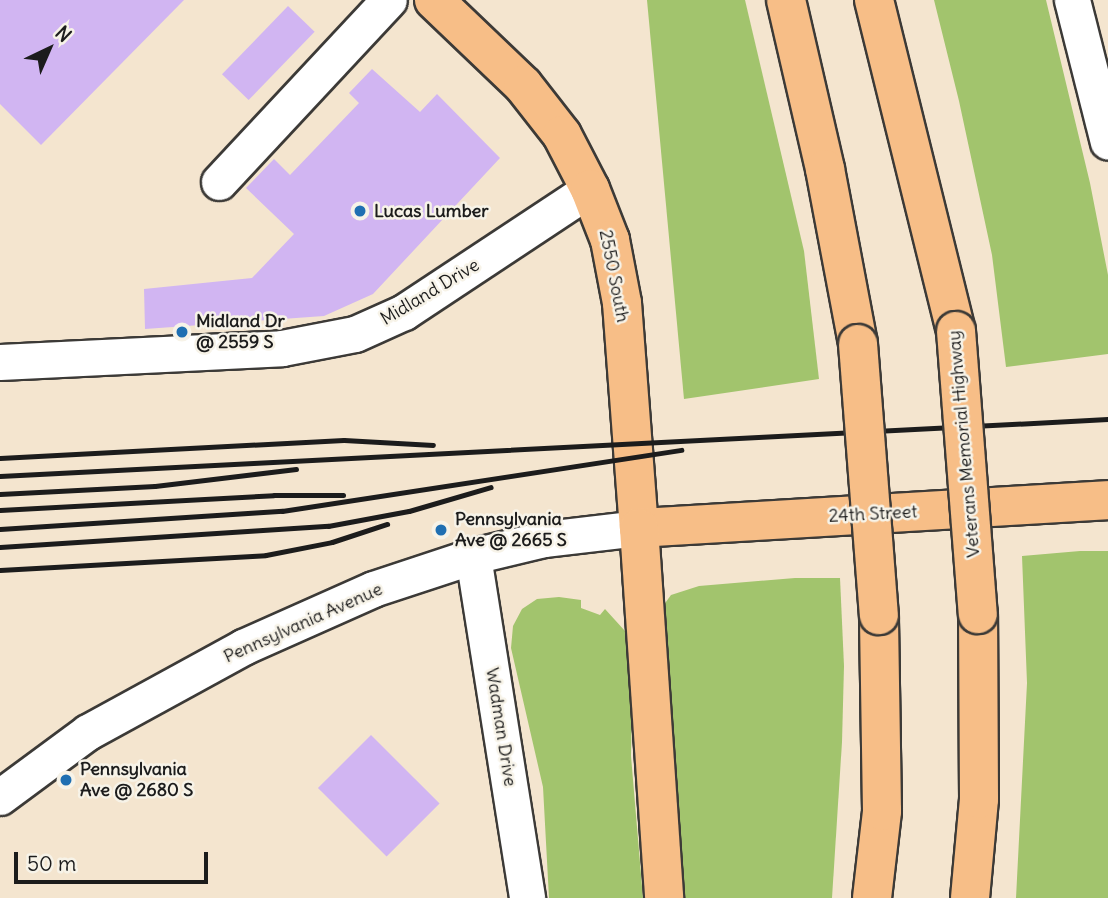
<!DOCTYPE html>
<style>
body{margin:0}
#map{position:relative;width:1108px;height:898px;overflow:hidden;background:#f4e5cf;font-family:Delius,sans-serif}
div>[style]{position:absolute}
.green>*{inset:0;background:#a2c46d}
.building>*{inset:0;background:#d1b5f2;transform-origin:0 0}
.roads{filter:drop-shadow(2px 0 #3c3a37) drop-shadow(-2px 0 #3c3a37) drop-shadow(0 2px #3c3a37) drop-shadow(0 -2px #3c3a37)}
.minor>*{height:35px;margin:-17.5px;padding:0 17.5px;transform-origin:17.5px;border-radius:17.5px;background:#fff}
.major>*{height:38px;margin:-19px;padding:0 19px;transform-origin:19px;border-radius:19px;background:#f7be87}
.highway>*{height:38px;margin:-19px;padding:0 19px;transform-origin:19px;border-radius:19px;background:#f7be87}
.rail>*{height:5px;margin:-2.5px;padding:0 2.5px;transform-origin:2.5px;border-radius:2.5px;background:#1c1c1c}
.bridges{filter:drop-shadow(2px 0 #3c3a37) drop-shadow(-2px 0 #3c3a37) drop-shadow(0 2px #3c3a37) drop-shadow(0 -2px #3c3a37)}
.highway-bridge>*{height:38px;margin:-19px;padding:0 19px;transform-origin:19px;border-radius:19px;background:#f7be87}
.dots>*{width:19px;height:19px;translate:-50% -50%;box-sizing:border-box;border:4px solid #f7f3e8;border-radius:50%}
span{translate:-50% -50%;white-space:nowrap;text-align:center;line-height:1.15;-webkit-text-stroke:5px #f7f3e8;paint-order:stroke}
.poi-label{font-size:18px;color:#1c1c1c;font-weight:700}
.left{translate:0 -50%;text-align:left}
.street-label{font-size:18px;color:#1c1c1c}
.north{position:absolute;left:14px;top:14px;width:70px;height:70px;-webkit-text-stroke:5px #f7f3e8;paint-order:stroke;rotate:44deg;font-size:19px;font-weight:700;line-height:28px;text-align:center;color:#1c1c1c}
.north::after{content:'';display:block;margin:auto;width:24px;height:32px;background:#1c1c1c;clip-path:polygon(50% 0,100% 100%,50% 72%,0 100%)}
.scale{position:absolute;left:14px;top:852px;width:194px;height:32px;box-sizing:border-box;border:4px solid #1c1c1c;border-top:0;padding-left:9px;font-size:21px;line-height:24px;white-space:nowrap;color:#1c1c1c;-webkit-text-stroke:5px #f7f3e8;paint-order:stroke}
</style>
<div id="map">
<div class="green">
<i style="clip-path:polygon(647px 0,745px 0,804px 251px,819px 379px,684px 399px)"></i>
<i style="clip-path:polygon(934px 0,1046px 0,1090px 183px,1108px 275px,1108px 354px,1006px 367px,992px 255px,959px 101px)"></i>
<i style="clip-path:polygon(1080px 551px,1108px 551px,1108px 898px,1016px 898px,1027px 683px,1022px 556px)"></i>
<i style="clip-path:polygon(795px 578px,840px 578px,844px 666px,842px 742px,832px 898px,682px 898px,663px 606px,671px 595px,699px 586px)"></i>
<i style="clip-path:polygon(559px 597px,581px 600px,581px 608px,600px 615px,605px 609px,625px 631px,633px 650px,631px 756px,643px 898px,549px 898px,543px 787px,511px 648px,513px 626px,522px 609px,537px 599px)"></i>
</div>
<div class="building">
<i style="clip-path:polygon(0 0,184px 0,41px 145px,0 104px)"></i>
<i style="left:288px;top:6px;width:37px;height:95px;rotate:44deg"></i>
<i style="clip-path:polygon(372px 69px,420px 112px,437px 94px,500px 158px,373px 294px,324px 316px,145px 329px,144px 289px,252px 278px,294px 234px,246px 188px,274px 159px,290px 175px,359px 103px,349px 93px)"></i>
<i style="left:371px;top:735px;width:97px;height:75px;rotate:45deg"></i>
</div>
<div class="roads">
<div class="minor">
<i style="left:1072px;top:0;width:146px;rotate:75.8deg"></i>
<i style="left:219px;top:182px;width:249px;rotate:-47deg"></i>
<i style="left:0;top:362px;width:282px;rotate:-2.8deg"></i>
<i style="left:282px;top:348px;width:74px;rotate:-10.9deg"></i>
<i style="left:355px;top:334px;width:54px;rotate:-24.2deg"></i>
<i style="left:404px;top:312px;width:223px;rotate:-33.5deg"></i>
<i style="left:473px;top:556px;width:346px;rotate:81deg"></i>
<i style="left:0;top:797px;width:109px;rotate:-36.5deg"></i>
<i style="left:88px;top:732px;width:177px;rotate:-28.7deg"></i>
<i style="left:243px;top:647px;width:142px;rotate:-24deg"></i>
<i style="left:373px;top:589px;width:105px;rotate:-18.3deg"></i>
<i style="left:473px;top:556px;width:73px;rotate:-13.5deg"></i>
<i style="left:544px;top:539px;width:96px;rotate:-6.6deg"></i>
</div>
<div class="major">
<i style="left:434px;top:0;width:123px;rotate:43.7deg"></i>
<i style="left:523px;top:85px;width:63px;rotate:52deg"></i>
<i style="left:562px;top:135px;width:61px;rotate:62.6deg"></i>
<i style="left:590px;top:189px;width:55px;rotate:68.6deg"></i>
<i style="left:610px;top:240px;width:64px;rotate:79.2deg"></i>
<i style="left:622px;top:303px;width:226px;rotate:85.7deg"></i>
<i style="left:639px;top:528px;width:470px;rotate:-3.4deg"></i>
</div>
<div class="highway">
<i style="left:786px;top:0;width:173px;rotate:77deg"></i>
<i style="left:825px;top:169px;width:178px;rotate:79.3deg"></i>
<i style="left:874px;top:0;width:341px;rotate:76.1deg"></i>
<i style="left:639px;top:528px;width:371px;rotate:86.1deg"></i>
<i style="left:872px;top:898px;width:88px;rotate:-83.4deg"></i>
<i style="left:882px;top:811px;width:196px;rotate:-90.9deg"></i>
<i style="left:970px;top:898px;width:99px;rotate:-84.8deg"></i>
<i style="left:979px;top:799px;width:185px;rotate:-90.3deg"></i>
</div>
</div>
<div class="rail">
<i style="left:0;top:458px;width:344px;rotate:-3deg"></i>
<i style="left:344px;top:440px;width:89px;rotate:3.2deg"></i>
<i style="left:0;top:476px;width:1109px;rotate:-2.94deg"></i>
<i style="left:0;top:494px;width:155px;rotate:-3deg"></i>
<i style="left:155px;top:486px;width:142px;rotate:-6.9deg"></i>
<i style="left:0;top:510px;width:274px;rotate:-3.1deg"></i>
<i style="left:274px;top:495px;width:69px"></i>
<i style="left:0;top:529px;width:283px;rotate:-3.7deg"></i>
<i style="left:282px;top:511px;width:404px;rotate:-8.7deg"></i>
<i style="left:0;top:547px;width:329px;rotate:-3.7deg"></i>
<i style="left:328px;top:526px;width:82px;rotate:-10.5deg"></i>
<i style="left:409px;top:511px;width:85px;rotate:-16.3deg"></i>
<i style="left:0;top:570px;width:266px;rotate:-3.2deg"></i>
<i style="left:266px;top:555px;width:67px;rotate:-11.1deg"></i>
<i style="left:332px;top:542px;width:58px;rotate:-18.1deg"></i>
</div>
<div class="bridges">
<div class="highway-bridge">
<i style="left:956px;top:331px;width:284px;rotate:85.6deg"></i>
<i style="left:858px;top:344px;width:272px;rotate:85.6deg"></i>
</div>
</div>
<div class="dots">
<i style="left:360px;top:211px;background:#1f6fb2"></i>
<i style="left:182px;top:332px;background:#1f6fb2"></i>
<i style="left:441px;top:530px;background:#1f6fb2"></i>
<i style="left:66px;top:780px;background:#1f6fb2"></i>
</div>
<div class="poi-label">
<span class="left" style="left:374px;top:211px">Lucas Lumber</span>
<span class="left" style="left:196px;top:332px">Midland Dr<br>@ 2559 S</span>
<span class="left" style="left:455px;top:530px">Pennsylvania<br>Ave @ 2665 S</span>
<span class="left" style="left:80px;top:780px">Pennsylvania<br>Ave @ 2680 S</span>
</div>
<div class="street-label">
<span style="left:614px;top:276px;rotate:79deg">2550 South</span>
<span style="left:430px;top:292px;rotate:-31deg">Midland Drive</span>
<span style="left:964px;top:444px;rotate:-95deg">Veterans Memorial Highway</span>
<span style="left:873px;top:514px;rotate:-3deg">24th Street</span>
<span style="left:303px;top:623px;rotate:-24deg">Pennsylvania Avenue</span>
<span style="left:501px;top:727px;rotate:81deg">Wadman Drive</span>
</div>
<div class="north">N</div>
<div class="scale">50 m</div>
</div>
